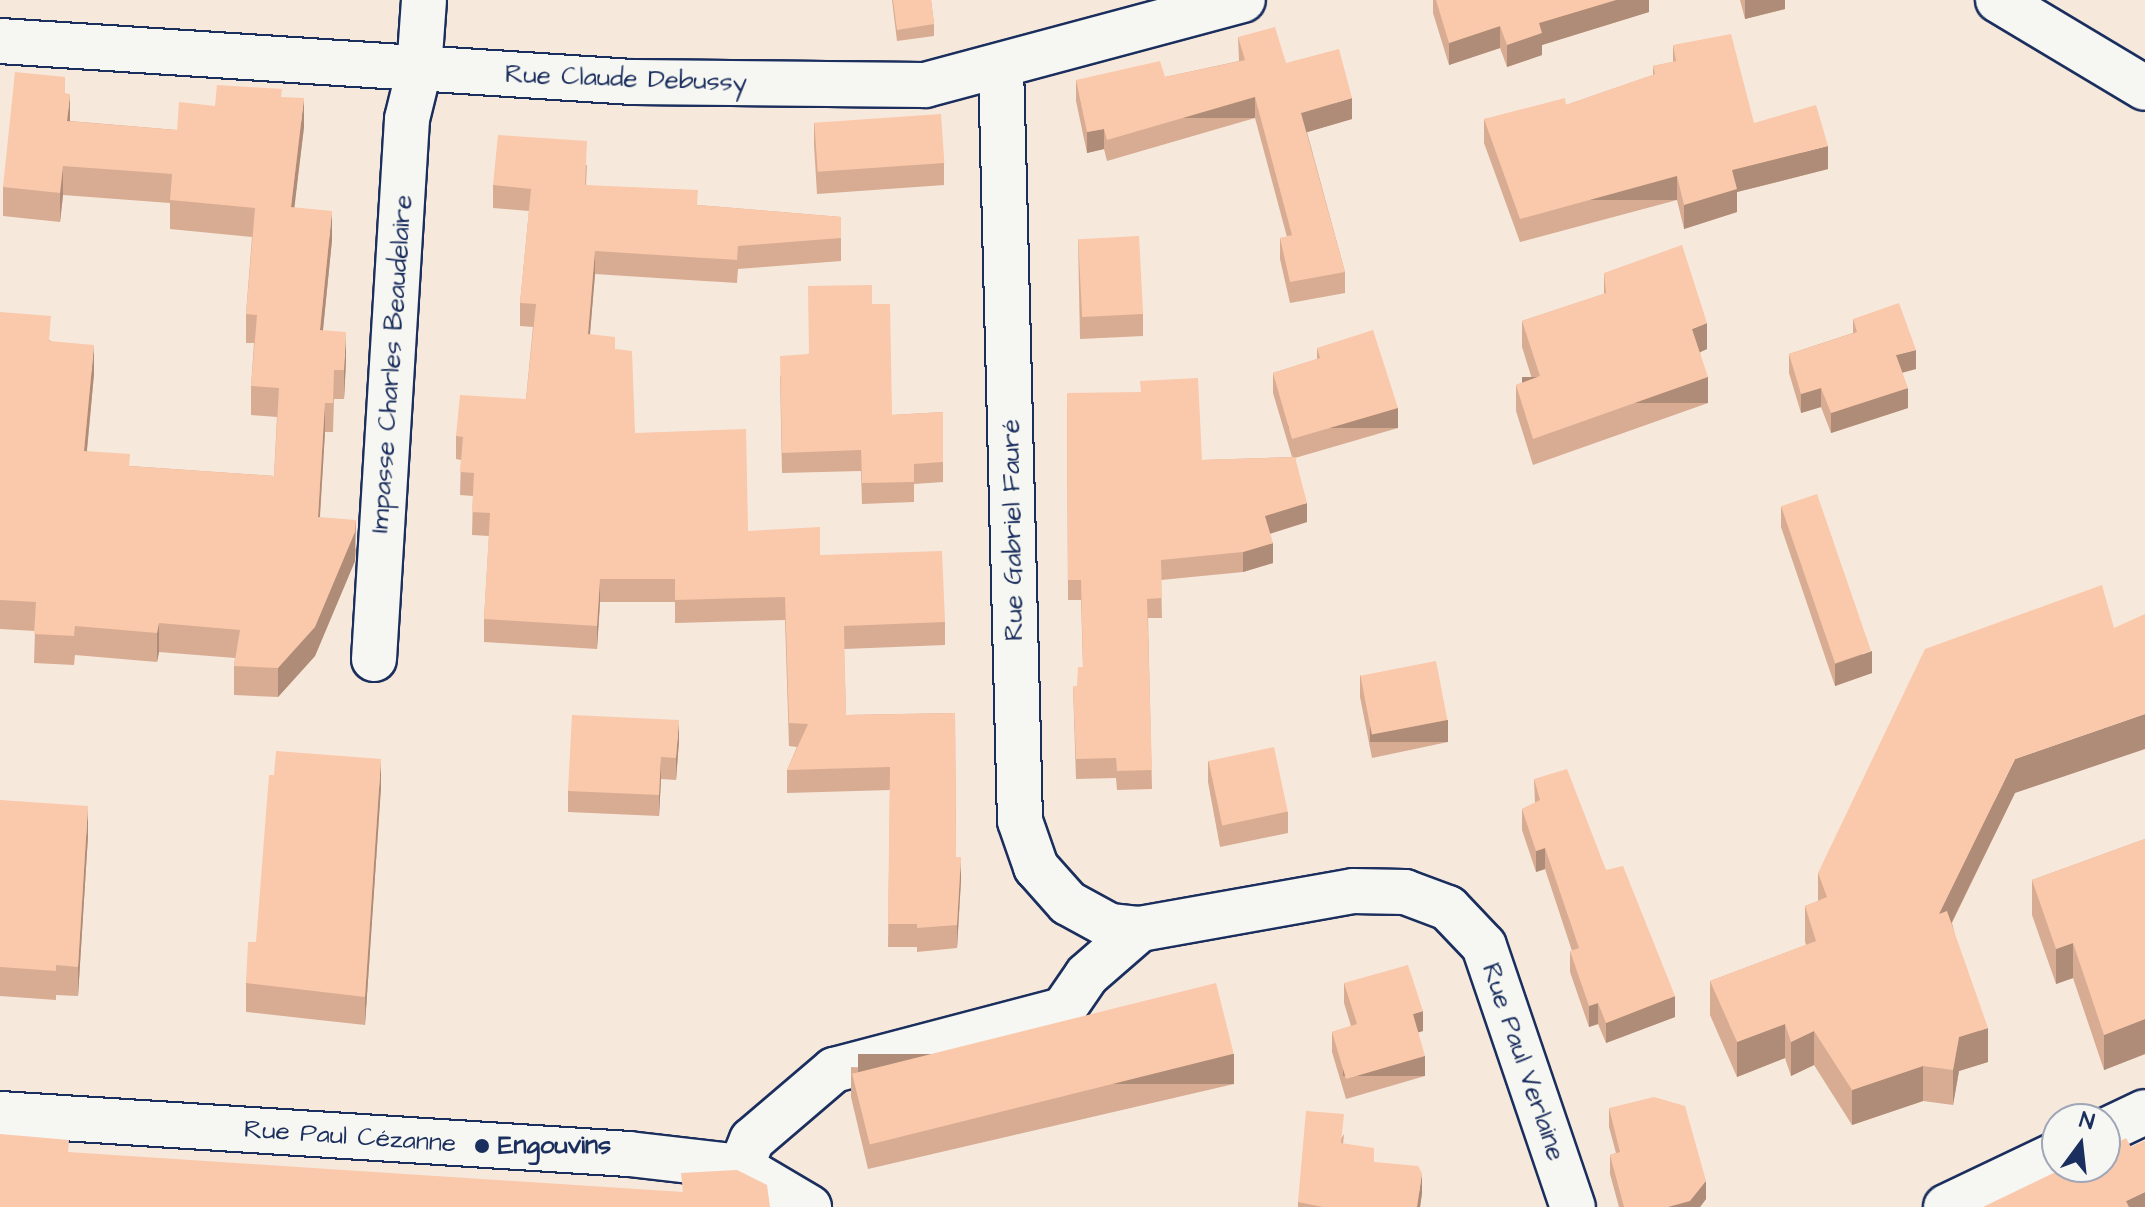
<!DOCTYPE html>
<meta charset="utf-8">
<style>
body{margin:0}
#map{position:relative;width:2145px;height:1207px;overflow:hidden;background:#f7e8dc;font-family:"Architects Daughter",sans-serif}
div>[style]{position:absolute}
.roads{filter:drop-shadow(2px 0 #1b2f5e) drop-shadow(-2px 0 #1b2f5e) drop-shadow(0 2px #1b2f5e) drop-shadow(0 -2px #1b2f5e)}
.minor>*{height:44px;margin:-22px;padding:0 22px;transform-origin:22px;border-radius:22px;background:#f6f6f2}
.secondary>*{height:44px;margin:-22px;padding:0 22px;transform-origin:22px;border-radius:22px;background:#f6f6f2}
.wall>*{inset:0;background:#d7ac92}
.shaded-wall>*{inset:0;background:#af8c77;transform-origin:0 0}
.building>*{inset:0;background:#fac8aa;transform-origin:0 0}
.dots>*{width:22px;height:22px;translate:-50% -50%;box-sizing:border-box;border:4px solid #f6f6f2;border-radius:50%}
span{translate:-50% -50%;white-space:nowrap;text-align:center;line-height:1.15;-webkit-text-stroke:6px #f6f6f2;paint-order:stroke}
.street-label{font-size:26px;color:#1b2f5e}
.poi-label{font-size:26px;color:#1b2f5e;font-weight:700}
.left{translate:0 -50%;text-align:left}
.north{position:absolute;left:2041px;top:1103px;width:80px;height:80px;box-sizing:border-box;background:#f6f6f2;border:2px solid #9ea6b7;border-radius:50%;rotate:15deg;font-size:22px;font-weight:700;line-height:32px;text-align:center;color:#1b2f5e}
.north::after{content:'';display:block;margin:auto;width:28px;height:36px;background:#1b2f5e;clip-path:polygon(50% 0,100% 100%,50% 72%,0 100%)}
</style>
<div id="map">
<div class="roads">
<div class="minor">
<i style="left:0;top:41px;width:634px;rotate:3.71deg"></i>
<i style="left:633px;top:82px;width:292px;rotate:0.6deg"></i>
<i style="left:925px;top:85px;width:329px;rotate:-15deg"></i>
<i style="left:1001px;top:66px;width:755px;rotate:88.56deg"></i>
<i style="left:1020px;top:821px;width:49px;rotate:70.8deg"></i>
<i style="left:1036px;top:867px;width:48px;rotate:48.4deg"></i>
<i style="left:1068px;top:903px;width:48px;rotate:28.7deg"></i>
<i style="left:1110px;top:926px;width:30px;rotate:6deg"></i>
<i style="left:1140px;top:929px;width:216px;rotate:-10.1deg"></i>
<i style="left:1353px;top:891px;width:52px;rotate:1.1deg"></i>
<i style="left:1405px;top:892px;width:46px;rotate:20.4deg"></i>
<i style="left:1448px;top:908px;width:52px;rotate:46.5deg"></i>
<i style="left:1484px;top:946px;width:276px;rotate:71.2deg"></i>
<i style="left:374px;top:659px;width:541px;rotate:-86.5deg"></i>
<i style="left:407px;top:119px;width:50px;rotate:-76.2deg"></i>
<i style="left:419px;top:70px;width:70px;rotate:-85.9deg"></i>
<i style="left:2105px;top:1131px;width:44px;rotate:-25.4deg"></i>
<i style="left:741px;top:1167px;width:29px;rotate:-68deg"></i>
<i style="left:752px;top:1140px;width:108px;rotate:-40.5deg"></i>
<i style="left:834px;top:1070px;width:237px;rotate:-14.7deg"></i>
<i style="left:1063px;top:1010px;width:42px;rotate:-55.6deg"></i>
<i style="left:1087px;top:975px;width:70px;rotate:-41deg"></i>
<i style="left:1946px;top:1207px;width:123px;rotate:-25.5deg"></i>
</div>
<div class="secondary">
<i style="left:1998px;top:0;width:171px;rotate:30.9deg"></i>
<i style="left:0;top:1114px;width:630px;rotate:3.64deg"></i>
<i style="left:629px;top:1154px;width:113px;rotate:6.6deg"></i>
<i style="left:741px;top:1167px;width:79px;rotate:30.5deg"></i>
</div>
</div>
<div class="wall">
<i style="clip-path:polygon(892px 0,931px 0,934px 24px,934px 36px,897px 41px)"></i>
<i style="clip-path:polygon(1433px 0,1649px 0,1649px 12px,1542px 45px,1542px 55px,1507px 67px,1500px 48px,1449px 65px,1433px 13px)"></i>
<i style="clip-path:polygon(1740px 0,1785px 0,1785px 9px,1745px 19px)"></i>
<i style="clip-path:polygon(1238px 37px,1286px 63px,1352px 119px,1307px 132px,1345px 272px,1345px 293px,1290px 303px,1280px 259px,1280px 238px,1287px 237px,1255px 118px,1107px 161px,1104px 149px,1087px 153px,1076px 101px,1076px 80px,1165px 77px,1239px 61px)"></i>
<i style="clip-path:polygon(1673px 45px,1754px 123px,1828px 169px,1737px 192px,1737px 212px,1684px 229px,1677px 200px,1520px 242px,1484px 143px,1484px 119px,1566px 105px,1653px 75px,1653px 66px,1673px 62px)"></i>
<i style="clip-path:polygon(65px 93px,70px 121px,177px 130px,215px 106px,282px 97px,304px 127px,294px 207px,332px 240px,323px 330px,346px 361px,344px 399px,334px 399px,333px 432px,325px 432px,320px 517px,356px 549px,355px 561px,315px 656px,278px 697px,234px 695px,234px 666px,235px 658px,159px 652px,157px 662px,75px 655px,74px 665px,34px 663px,35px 631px,0 629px,0 312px,51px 341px,94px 374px,87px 451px,130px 466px,274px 476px,277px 417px,251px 415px,251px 386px,254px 343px,246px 343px,246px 314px,252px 237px,170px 229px,170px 203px,63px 195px,60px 222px,3px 216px,3px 187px)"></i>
<i style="clip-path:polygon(814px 123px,944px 163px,944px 185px,817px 194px,814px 145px)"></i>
<i style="clip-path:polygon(587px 165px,586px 185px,698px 205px,841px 217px,841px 261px,738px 269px,737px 283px,595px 274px,590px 334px,615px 349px,635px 433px,748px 531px,820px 555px,945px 622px,945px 645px,844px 649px,846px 715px,955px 713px,956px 857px,961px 880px,957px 948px,917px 952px,917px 947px,888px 947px,890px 790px,787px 793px,787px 770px,797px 747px,789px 746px,785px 620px,675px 623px,675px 602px,600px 602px,597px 649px,484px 642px,484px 619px,489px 536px,472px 535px,473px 496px,460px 495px,461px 460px,456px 459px,456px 436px,526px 399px,533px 327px,520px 326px,520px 303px,529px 211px,493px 208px,493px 185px)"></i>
<i style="clip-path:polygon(1078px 239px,1143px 314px,1143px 336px,1080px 339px)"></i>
<i style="clip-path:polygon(1604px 273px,1707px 349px,1700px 352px,1708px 403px,1533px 465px,1516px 411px,1516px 385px,1532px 379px,1522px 347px,1522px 321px,1604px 294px)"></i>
<i style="clip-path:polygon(872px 304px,892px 415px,943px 412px,943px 482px,914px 484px,914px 502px,862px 504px,861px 471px,782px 473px,780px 376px)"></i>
<i style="clip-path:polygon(1853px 319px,1916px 369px,1902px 373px,1908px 408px,1831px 433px,1821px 407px,1801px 413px,1789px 373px,1789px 354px,1853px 333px)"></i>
<i style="clip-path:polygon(1317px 348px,1398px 428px,1295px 458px,1307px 522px,1270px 534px,1273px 563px,1243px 572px,1161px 580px,1162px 618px,1148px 618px,1152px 789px,1117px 790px,1116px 778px,1076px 779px,1073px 686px,1077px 686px,1083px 667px,1081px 600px,1068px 600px,1067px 393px,1202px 460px,1292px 457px,1273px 393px,1273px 373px,1317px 359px)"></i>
<i style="clip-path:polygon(1781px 506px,1872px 673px,1835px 686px,1781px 527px)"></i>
<i style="clip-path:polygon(1360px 675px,1448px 742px,1372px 758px,1360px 697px)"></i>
<i style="clip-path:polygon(679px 741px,676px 780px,661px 779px,659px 816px,568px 812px,568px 791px)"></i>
<i style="clip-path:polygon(1208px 761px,1288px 812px,1288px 833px,1220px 847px,1208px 782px)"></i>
<i style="clip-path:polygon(1534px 779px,1606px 870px,1675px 1017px,1606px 1043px,1598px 1024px,1589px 1027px,1570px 972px,1570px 951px,1572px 951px,1545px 869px,1536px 872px,1522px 830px,1522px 809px,1535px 803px)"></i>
<i style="clip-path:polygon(381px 787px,365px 1025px,246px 1012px,246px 983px,256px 942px)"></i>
<i style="clip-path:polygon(2015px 793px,1952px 923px,1988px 1062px,1959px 1071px,1953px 1105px,1923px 1101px,1852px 1125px,1814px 1065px,1791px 1076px,1785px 1058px,1737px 1077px,1710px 1015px,1710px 981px,1806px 945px,1805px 941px,1805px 906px,1818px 901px,1818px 873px)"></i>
<i style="clip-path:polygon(0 800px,88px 836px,78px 996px,56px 995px,56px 1000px,0 996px)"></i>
<i style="clip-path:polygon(2145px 839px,2145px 1054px,2104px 1070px,2073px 978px,2056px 984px,2032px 915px,2032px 880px)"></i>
<i style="clip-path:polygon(1344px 983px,1423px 1031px,1418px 1032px,1425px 1076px,1346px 1099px,1332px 1052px,1332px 1032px,1351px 1026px,1344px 1003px)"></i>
<i style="clip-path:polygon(851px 1067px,1234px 1084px,868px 1169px,851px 1097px)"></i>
<i style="clip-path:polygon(1609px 1108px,1706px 1199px,1700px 1207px,1619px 1207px,1610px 1174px,1610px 1155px,1616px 1153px,1609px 1127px)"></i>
<i style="clip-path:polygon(1344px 1134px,1343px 1144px,1374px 1162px,1422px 1193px,1420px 1207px,1298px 1207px,1298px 1202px)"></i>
</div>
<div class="shaded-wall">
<i style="clip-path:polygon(1616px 0,1649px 0,1649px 12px,1542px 45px,1542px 55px,1507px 67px,1507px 45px,1539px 23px)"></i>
<i style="clip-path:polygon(1745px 0,1785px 0,1785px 9px,1745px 19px)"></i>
<i style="clip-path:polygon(1500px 26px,1500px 48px,1449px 65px,1449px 43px)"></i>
<i style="clip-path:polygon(70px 94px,70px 123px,67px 121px)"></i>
<i style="left:1255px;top:97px;width:21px;height:154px;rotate:90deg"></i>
<i style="clip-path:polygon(304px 98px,304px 127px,291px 236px,291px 207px)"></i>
<i style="clip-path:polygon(1352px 98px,1352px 119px,1301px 134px,1301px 113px)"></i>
<i style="clip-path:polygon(1104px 129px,1104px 149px,1087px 153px,1087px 132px)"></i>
<i style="clip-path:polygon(1828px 146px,1828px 169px,1737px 192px,1737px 212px,1684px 229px,1684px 205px,1732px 170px)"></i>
<i style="clip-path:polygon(63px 166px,63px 195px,60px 222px,60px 193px)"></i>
<i style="left:1677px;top:176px;width:24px;height:163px;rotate:90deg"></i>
<i style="clip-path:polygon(332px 211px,332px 240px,320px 359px,320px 330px)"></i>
<i style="clip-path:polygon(595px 251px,595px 274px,588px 357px,588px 334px)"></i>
<i style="clip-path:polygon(1707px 323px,1707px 349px,1692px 356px,1692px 329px)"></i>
<i style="clip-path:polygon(346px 332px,346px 361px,344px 399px,344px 370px)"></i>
<i style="clip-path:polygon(94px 345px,94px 374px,84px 480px,84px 451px)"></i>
<i style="clip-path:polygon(1916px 350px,1916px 369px,1896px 374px,1896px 355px)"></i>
<i style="left:1708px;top:377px;width:26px;height:186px;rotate:90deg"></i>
<i style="clip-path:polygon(1821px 388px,1821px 407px,1801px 413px,1801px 394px)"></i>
<i style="clip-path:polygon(1908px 388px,1908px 408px,1831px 433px,1831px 413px)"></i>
<i style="clip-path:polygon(325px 403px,325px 432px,318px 546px,318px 517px)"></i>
<i style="left:1398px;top:408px;width:20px;height:110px;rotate:90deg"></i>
<i style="clip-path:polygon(1307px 503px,1307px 522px,1265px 535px,1265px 516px)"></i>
<i style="clip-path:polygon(356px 520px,355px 561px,315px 656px,278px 697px,278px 668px)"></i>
<i style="clip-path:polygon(1273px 543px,1273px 563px,1243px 572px,1243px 552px)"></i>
<i style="clip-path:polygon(600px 579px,600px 602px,597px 649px,597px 626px)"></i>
<i style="clip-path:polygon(159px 623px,159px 652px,157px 662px,157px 633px)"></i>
<i style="clip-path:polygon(1872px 651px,1872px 673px,1835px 686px,1835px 664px)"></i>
<i style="clip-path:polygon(2145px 714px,2145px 749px,2015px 793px,1939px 948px,1939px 914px,2015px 759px)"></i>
<i style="clip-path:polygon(679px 720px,679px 741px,676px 780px,676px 758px)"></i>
<i style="left:1448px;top:720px;width:22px;height:78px;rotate:90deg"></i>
<i style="clip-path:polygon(661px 757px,661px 779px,659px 816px,659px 795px)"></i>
<i style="clip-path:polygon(381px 759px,381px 787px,365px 1025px,365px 997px)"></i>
<i style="clip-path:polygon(88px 806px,88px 836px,78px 996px,78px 967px)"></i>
<i style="clip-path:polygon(1545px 848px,1545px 869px,1536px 872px,1536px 851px)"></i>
<i style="clip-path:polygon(961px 857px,961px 880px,957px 948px,957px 925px)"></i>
<i style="clip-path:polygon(2073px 943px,2073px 978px,2056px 984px,2056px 949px)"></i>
<i style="clip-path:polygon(1675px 996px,1675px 1017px,1606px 1043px,1606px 1023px)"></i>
<i style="clip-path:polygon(1598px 1003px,1598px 1024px,1589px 1027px,1589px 1006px)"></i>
<i style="clip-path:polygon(1423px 1011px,1423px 1031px,1413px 1034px,1413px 1014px)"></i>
<i style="clip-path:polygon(2145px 1019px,2145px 1054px,2104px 1070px,2104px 1035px)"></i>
<i style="clip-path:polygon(1785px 1024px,1785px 1058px,1737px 1077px,1737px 1042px)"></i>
<i style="clip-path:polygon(1988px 1028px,1988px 1062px,1959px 1071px,1953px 1105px,1953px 1070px,1959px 1037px)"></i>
<i style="clip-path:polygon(1814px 1031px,1814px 1065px,1791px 1076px,1791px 1042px)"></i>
<i style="left:1234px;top:1054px;width:30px;height:376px;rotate:90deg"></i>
<i style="left:1425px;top:1056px;width:20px;height:82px;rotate:90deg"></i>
<i style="clip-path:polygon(1923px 1066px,1923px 1101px,1852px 1125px,1852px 1090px)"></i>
<i style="clip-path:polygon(1422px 1173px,1422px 1193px,1420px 1207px,1417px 1207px)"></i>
<i style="clip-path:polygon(1706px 1181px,1706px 1199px,1700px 1207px,1668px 1207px)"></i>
<i style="clip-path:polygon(2145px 1192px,2145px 1207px,2126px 1207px,2126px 1201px)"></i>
</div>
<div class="building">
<i style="clip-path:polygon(893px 0,931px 0,934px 24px,897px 30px)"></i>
<i style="clip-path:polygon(1436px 0,1616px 0,1539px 23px,1542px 33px,1507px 45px,1500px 26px,1449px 43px)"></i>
<i style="clip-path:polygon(1275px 27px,1286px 63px,1339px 49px,1352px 98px,1301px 113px,1345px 272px,1290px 282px,1280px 238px,1292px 235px,1255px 97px,1107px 140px,1104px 129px,1087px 132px,1076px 80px,1160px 61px,1165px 77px,1245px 60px,1238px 37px)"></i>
<i style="clip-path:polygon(1731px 34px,1754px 123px,1816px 105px,1828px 146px,1732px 170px,1737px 189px,1684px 205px,1677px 176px,1520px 219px,1484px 119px,1565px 98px,1566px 105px,1655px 74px,1653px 66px,1676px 61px,1673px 45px)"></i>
<i style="clip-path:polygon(15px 72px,65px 77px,65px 93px,70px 94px,67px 121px,177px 130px,179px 102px,215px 106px,217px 85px,282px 89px,281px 97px,304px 98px,291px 207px,332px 211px,320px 330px,346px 332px,344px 370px,334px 370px,333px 403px,325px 403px,318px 517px,356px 520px,355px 532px,315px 627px,278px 668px,234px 666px,240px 630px,159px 623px,157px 633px,75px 626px,74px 636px,34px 634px,36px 602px,0 600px,0 312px,51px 316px,49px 341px,94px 345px,84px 451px,130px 454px,129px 466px,274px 476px,279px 388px,251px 386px,257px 315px,246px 314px,255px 208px,170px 200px,172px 174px,63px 166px,60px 193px,3px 187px)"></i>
<i style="left:941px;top:114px;width:49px;height:127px;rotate:86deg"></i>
<i style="clip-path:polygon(498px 135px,587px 141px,585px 185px,698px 190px,697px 205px,841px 217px,841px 238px,738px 246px,737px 260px,595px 251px,588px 334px,615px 337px,615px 349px,632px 351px,635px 433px,746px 429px,748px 531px,820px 527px,820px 555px,942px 551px,945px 622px,844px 626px,846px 715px,955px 713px,956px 857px,961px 857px,957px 925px,917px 928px,917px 924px,888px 924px,890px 767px,787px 770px,808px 724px,789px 723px,785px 597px,675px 600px,675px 579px,600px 579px,597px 626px,484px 619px,490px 513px,472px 512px,474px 473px,460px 472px,463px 437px,456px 436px,460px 395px,526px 399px,536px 304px,520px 303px,531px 189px,493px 185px)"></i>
<i style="left:1139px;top:236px;width:78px;height:61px;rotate:87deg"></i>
<i style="clip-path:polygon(1682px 245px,1707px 323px,1692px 329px,1708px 377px,1533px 439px,1516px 385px,1540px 376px,1522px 321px,1606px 293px,1604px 273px)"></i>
<i style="clip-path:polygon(872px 285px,872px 304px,890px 304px,892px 415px,943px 412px,943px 462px,914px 464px,914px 482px,862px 483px,861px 450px,782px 453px,780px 356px,809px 354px,808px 286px)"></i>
<i style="clip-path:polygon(1899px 303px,1916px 350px,1896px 355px,1908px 388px,1831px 413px,1821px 388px,1801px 394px,1789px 354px,1857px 332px,1853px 319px)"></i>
<i style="clip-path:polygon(1373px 330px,1398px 408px,1292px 439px,1273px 373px,1320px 358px,1317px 348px)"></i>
<i style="clip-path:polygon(1198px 378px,1202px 460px,1295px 457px,1307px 503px,1265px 516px,1273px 543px,1243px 552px,1161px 560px,1162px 598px,1147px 599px,1152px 770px,1117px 771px,1116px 758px,1076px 759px,1073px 686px,1077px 686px,1078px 667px,1083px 667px,1081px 580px,1068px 580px,1067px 393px,1141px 392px,1140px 381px)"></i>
<i style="left:1817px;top:494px;width:166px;height:38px;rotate:71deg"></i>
<i style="clip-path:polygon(2102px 585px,2114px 628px,2145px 614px,2145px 714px,2015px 759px,1939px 914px,1947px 911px,1988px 1028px,1959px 1037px,1953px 1070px,1923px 1066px,1852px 1090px,1814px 1031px,1791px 1042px,1785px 1024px,1737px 1042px,1710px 981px,1816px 941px,1805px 906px,1827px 897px,1818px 873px,1925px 649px)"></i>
<i style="left:1436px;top:661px;width:60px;height:77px;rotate:79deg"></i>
<i style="clip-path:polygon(572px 715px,679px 720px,676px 758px,661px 757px,659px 795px,568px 791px)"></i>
<i style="left:1274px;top:747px;width:66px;height:67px;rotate:78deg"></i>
<i style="clip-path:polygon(276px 751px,381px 759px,365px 997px,246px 983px,248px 942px,256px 942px,269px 775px,274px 775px)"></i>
<i style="clip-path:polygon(1567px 769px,1606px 870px,1623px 866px,1675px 996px,1606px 1023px,1598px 1003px,1589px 1006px,1570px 951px,1579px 948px,1545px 848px,1536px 851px,1522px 809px,1540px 800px,1534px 779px)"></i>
<i style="clip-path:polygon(0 800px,88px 806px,78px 967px,56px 965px,56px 971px,0 967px)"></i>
<i style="clip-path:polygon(2145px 839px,2145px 1019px,2104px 1035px,2073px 943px,2056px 949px,2032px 880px)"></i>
<i style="clip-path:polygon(1408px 965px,1423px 1011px,1413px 1014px,1425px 1056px,1346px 1079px,1332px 1032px,1357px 1024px,1344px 983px)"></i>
<i style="left:1216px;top:983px;width:73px;height:375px;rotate:76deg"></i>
<i style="clip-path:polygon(1654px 1097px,1685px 1106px,1706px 1181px,1690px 1201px,1668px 1207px,1624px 1207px,1610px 1155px,1620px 1152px,1609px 1108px)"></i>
<i style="clip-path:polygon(1306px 1111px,1344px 1114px,1341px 1143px,1374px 1148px,1374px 1162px,1418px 1166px,1422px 1173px,1417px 1207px,1323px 1207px,1298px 1202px)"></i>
<i style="clip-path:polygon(0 1134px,69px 1140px,68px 1152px,683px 1192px,681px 1173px,737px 1170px,767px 1185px,770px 1207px,0 1207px)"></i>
<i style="clip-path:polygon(2126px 1138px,2131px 1147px,2144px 1141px,2145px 1142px,2145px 1192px,2126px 1201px,2129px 1207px,1983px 1207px,2066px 1167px,2105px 1167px,2105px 1149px)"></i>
</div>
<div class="dots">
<i style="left:482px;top:1146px;background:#1b2f5e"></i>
</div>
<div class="street-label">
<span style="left:626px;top:79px;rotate:2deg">Rue Claude Debussy</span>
<span style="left:392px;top:364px;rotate:-86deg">Impasse Charles Beaudelaire</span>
<span style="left:1013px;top:530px;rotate:-91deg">Rue Gabriel Fauré</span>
<span style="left:1523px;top:1062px;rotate:71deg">Rue Paul Verlaine</span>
<span style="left:350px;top:1137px;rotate:4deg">Rue Paul Cézanne</span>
</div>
<div class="poi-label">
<span class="left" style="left:498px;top:1146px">Engouvins</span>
</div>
<div class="north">N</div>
</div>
